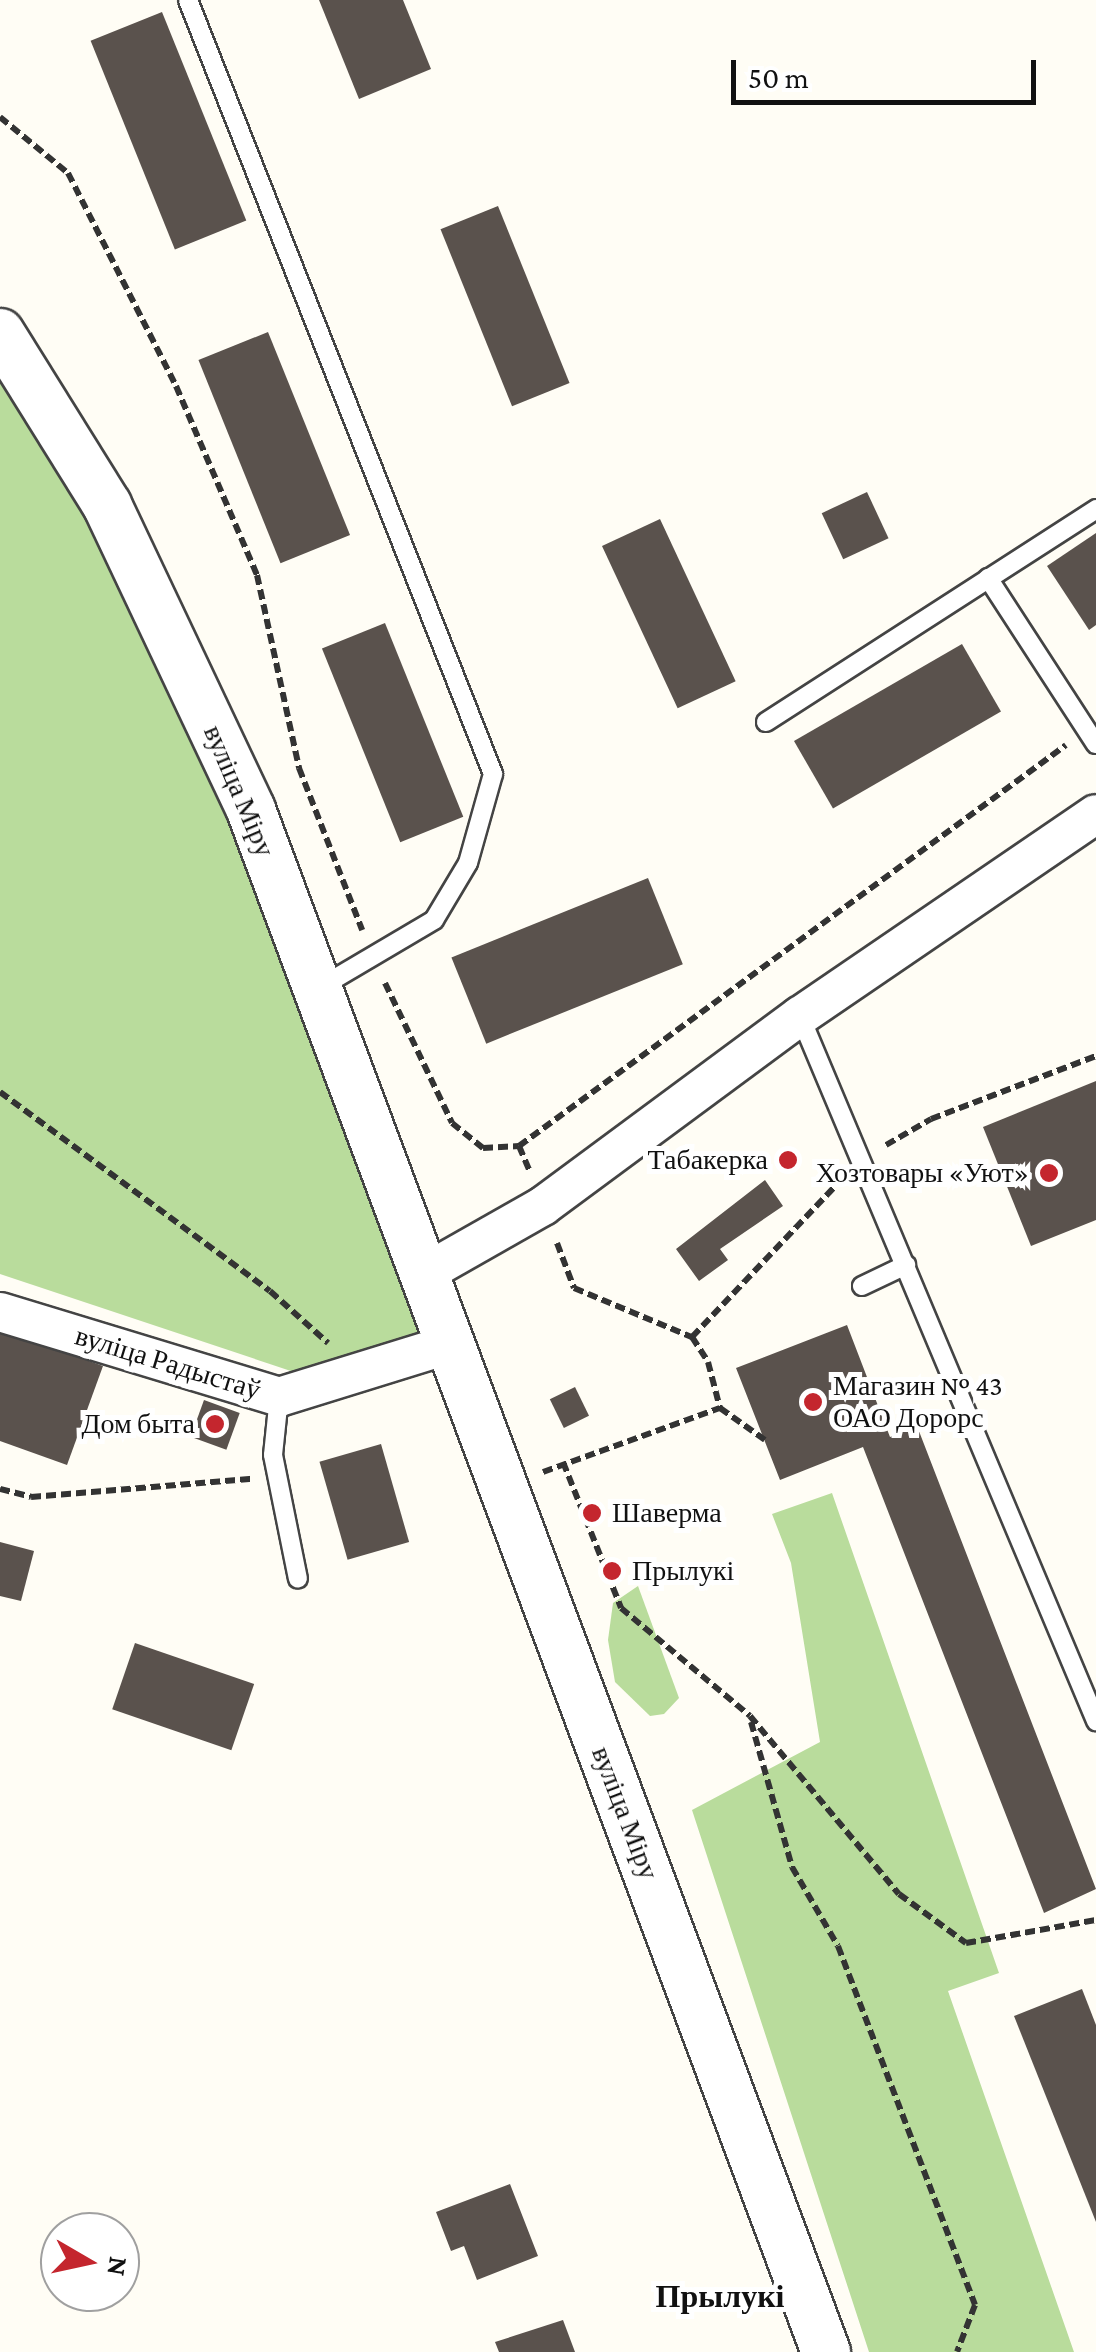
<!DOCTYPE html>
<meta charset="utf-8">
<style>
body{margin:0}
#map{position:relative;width:1096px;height:2352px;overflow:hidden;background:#fffdf5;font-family:"Crimson Pro",serif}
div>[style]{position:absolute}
.forest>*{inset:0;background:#b9dc9c}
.building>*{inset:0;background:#5a524d;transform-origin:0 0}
.path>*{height:6px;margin-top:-3px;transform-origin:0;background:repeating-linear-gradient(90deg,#333 0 10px,transparent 0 15px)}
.roads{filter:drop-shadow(2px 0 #444) drop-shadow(-2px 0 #444) drop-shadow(0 2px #444) drop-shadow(0 -2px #444)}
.service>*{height:18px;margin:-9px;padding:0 9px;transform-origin:9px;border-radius:9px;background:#fff}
.minor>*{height:38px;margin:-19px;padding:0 19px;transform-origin:19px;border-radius:19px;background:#fff}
.tertiary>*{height:48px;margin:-24px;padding:0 24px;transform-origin:24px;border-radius:24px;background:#fff}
.dots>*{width:28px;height:28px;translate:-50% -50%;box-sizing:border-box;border:5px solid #fff;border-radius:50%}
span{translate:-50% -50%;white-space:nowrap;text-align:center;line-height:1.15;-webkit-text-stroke:10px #fff;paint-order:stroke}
.street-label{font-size:28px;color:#111}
.poi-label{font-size:28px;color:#111}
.right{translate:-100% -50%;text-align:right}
.left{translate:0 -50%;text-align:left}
.quarter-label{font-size:32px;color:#111;font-weight:700}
.north{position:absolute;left:40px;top:2212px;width:100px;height:100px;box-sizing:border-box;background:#fff;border:2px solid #a0a0a0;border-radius:50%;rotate:99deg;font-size:28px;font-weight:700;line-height:40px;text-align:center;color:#111}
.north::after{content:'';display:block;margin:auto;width:35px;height:45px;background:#c4262e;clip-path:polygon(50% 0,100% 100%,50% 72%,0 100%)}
.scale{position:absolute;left:731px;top:60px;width:305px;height:45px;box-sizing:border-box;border:5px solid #111;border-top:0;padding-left:12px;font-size:30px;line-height:35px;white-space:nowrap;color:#111;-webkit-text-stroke:8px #fff;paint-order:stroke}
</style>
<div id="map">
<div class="forest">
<i style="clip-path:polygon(0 363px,95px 504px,244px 823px,446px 1366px,360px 1394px,0 1274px)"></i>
<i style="clip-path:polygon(832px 1493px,999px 1973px,948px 1991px,1074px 2352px,869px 2352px,692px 1810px,820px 1742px,791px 1563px,772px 1514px)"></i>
<i style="clip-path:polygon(638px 1586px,679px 1698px,664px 1714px,650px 1716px,615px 1682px,608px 1640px,613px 1603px)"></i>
</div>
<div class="building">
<i style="clip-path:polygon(319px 0,403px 0,431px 69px,359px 99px)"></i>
<i style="left:162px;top:12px;width:225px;height:77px;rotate:68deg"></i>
<i style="left:498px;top:206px;width:191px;height:62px;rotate:68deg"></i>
<i style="left:268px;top:332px;width:219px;height:75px;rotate:68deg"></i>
<i style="left:867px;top:492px;width:51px;height:50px;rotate:65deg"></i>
<i style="left:660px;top:519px;width:179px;height:64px;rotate:65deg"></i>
<i style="clip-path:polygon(1096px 533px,1096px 625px,1089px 630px,1047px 566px)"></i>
<i style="left:385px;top:623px;width:209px;height:68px;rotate:68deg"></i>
<i style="left:962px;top:644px;width:78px;height:194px;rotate:60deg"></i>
<i style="left:648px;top:878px;width:93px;height:212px;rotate:68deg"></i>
<i style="clip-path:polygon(1096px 1081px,1096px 1220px,1031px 1246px,983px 1127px)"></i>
<i style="clip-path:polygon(765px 1180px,783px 1206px,720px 1249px,728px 1260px,699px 1281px,676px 1249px)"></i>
<i style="clip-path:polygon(847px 1325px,890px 1437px,917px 1426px,1096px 1889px,1044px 1913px,863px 1447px,780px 1480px,736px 1368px)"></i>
<i style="clip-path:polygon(0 1329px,103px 1366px,67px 1465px,0 1441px)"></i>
<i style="left:575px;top:1387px;width:32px;height:28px;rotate:64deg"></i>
<i style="left:204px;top:1400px;width:38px;height:39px;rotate:20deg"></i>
<i style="left:381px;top:1444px;width:102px;height:64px;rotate:74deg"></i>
<i style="clip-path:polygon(0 1542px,34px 1551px,21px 1601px,0 1596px)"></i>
<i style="left:135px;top:1643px;width:126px;height:70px;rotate:19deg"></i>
<i style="clip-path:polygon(1082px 1989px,1096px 2025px,1096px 2222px,1014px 2016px)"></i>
<i style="clip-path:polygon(510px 2184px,538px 2256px,477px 2280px,464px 2246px,451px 2251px,436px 2212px)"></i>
<i style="clip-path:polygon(563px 2320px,575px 2352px,499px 2352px,495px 2342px)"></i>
</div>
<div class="path">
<i style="left:0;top:117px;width:88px;rotate:39.5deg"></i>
<i style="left:68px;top:173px;width:239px;rotate:63.1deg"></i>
<i style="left:176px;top:386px;width:206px;rotate:66.8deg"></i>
<i style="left:257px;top:575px;width:198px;rotate:77.7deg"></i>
<i style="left:299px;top:768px;width:174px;rotate:68.7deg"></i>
<i style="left:385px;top:983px;width:155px;rotate:64.4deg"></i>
<i style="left:452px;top:1123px;width:40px;rotate:39deg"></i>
<i style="left:483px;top:1148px;width:36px;rotate:-3deg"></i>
<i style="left:519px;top:1146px;width:26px;rotate:67deg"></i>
<i style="left:0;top:1092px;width:335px;rotate:36.4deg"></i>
<i style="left:270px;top:1291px;width:78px;rotate:41.9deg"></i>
<i style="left:886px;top:1145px;width:52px;rotate:-30deg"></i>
<i style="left:931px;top:1119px;width:177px;rotate:-20.9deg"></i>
<i style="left:519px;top:1146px;width:678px;rotate:-36.24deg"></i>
<i style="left:557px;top:1243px;width:48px;rotate:69.3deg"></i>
<i style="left:574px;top:1288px;width:128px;rotate:22.6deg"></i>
<i style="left:692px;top:1337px;width:30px;rotate:57deg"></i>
<i style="left:708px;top:1362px;width:48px;rotate:75.4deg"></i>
<i style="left:692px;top:1337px;width:216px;rotate:-46.5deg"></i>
<i style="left:563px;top:1462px;width:157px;rotate:68.3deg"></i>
<i style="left:621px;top:1608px;width:168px;rotate:39.9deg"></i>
<i style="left:750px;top:1716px;width:232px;rotate:50.1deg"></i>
<i style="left:899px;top:1894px;width:83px;rotate:36.2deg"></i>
<i style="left:966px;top:1943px;width:132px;rotate:-10deg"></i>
<i style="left:543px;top:1472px;width:188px;rotate:-19.9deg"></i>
<i style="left:720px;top:1408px;width:55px;rotate:35.4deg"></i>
<i style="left:0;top:1489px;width:32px;rotate:14deg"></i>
<i style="left:31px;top:1497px;width:222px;rotate:-4.7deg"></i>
<i style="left:751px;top:1722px;width:151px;rotate:74.2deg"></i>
<i style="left:792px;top:1867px;width:91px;rotate:59.8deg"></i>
<i style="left:838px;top:1946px;width:384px;rotate:69.1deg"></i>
<i style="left:975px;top:2305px;width:50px;rotate:111deg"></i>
</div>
<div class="roads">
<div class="service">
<i style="left:188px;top:0;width:832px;rotate:68.49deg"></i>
<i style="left:493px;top:774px;width:92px;rotate:105.7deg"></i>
<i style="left:468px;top:863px;width:66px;rotate:120.8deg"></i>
<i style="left:434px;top:920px;width:134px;rotate:149.4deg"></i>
<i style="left:988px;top:578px;width:198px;rotate:57deg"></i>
<i style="left:766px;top:722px;width:393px;rotate:-32.8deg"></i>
<i style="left:800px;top:1016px;width:765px;rotate:67.22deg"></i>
<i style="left:862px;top:1286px;width:49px;rotate:-25.5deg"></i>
<i style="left:279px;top:1397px;width:58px;rotate:95.9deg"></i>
<i style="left:273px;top:1455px;width:126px;rotate:78.6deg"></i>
</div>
<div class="minor">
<i style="left:425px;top:1273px;width:136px;rotate:-29.6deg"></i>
<i style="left:543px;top:1206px;width:320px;rotate:-36.5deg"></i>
<i style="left:800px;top:1016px;width:358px;rotate:-34.3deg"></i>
<i style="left:0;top:1312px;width:292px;rotate:16.9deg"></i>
<i style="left:279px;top:1397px;width:179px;rotate:-17.2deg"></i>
</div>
<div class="tertiary">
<i style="left:0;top:333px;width:203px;rotate:58.1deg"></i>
<i style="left:107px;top:505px;width:337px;rotate:64.7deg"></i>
<i style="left:251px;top:810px;width:1646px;rotate:69.55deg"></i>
</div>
</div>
<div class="dots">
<i style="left:788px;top:1160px;background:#c4262e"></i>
<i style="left:1049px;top:1173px;background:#c4262e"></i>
<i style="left:813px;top:1402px;background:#c4262e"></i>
<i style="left:215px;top:1424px;background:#c4262e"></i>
<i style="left:592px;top:1513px;background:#c4262e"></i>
<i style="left:612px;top:1571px;background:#c4262e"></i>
</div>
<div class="street-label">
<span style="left:239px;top:791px;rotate:67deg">вуліца Міру</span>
<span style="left:168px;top:1363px;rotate:17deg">вуліца Радыстаў</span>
<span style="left:625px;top:1813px;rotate:69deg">вуліца Міру</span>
</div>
<div class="poi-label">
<span class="right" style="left:768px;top:1160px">Табакерка</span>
<span class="right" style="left:1029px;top:1173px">Хозтовары «Уют»</span>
<span class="left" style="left:833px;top:1402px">Магазин № 43<br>ОАО Дорорс</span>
<span class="right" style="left:195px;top:1424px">Дом быта</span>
<span class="left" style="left:612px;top:1513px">Шаверма</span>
<span class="left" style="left:632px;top:1571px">Прылукі</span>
</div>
<div class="quarter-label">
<span style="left:720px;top:2296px">Прылукі</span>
</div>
<div class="north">N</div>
<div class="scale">50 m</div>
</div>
